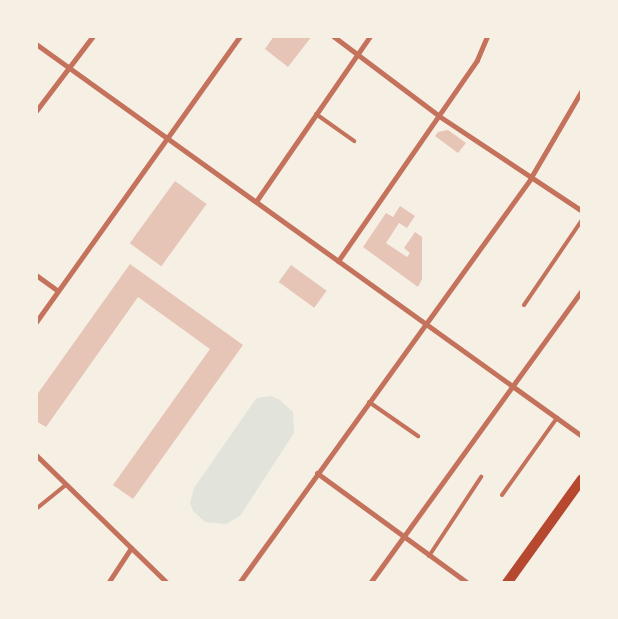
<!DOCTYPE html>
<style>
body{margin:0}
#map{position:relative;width:618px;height:619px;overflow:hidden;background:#f6efe4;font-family:"PT Sans",sans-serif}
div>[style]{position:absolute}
.green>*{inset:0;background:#e2e4dc}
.building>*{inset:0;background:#e6c5b7;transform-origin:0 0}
.service>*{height:4px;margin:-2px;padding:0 2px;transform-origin:2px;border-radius:2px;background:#c5725c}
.minor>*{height:5px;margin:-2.5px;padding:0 2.5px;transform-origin:2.5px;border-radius:2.5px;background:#c5725c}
.secondary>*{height:10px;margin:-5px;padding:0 5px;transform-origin:5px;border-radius:5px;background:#b5482f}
span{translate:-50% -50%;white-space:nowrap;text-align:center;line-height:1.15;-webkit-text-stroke:4px #f6efe4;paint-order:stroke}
.frame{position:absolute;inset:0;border:38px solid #f6efe4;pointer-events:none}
</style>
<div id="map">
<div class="green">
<i style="clip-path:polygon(271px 396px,280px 400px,293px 412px,294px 433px,240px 516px,226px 524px,205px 522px,193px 511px,190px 503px,194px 488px,253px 403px,257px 398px)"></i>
</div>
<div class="building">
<i style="clip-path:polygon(274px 36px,312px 36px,288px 67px,265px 49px)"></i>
<i style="clip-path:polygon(448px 130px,466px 143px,458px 153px,435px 136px,438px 132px)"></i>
<i style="left:175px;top:181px;width:39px;height:77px;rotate:36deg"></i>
<i style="clip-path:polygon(400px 206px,415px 216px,407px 228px,399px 223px,386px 243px,407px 257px,410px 253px,404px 248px,415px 232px,422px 237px,422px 279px,418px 287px,363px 247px,386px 213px,393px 217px)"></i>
<i style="clip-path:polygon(130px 264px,243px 345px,133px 499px,113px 485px,210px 349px,138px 297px,46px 427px,36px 421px,36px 396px)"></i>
<i style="left:291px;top:265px;width:44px;height:21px;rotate:36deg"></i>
</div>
<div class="service">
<i style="left:316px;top:114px;width:47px;rotate:35.4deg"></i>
<i style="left:524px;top:305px;width:103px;rotate:-55.7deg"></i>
<i style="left:369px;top:402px;width:60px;rotate:34.8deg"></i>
<i style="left:502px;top:495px;width:95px;rotate:-54.5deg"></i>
<i style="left:36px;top:509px;width:38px;rotate:-39deg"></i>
<i style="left:429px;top:556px;width:95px;rotate:-56.6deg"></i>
</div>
<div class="minor">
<i style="left:333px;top:36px;width:133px;rotate:37deg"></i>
<i style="left:439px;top:116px;width:172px;rotate:33.6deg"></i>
<i style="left:36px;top:44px;width:672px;rotate:35.68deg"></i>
<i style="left:36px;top:111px;width:94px;rotate:-52.8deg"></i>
<i style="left:257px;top:200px;width:199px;rotate:-55.4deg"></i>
<i style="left:338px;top:261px;width:244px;rotate:-55.3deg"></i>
<i style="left:477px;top:60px;width:26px;rotate:-67deg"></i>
<i style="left:36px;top:275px;width:26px;rotate:36deg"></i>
<i style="left:36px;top:322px;width:351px;rotate:-54.5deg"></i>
<i style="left:36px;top:455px;width:183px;rotate:44.3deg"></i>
<i style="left:317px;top:473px;width:187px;rotate:36.1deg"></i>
<i style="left:108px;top:583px;width:42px;rotate:-56.7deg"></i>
<i style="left:239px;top:583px;width:498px;rotate:-54.2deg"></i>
<i style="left:530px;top:179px;width:103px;rotate:-59.7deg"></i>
<i style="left:370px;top:583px;width:362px;rotate:-54.1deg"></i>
</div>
<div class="secondary">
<i style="left:507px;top:583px;width:128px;rotate:-54.2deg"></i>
</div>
<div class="frame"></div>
</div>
